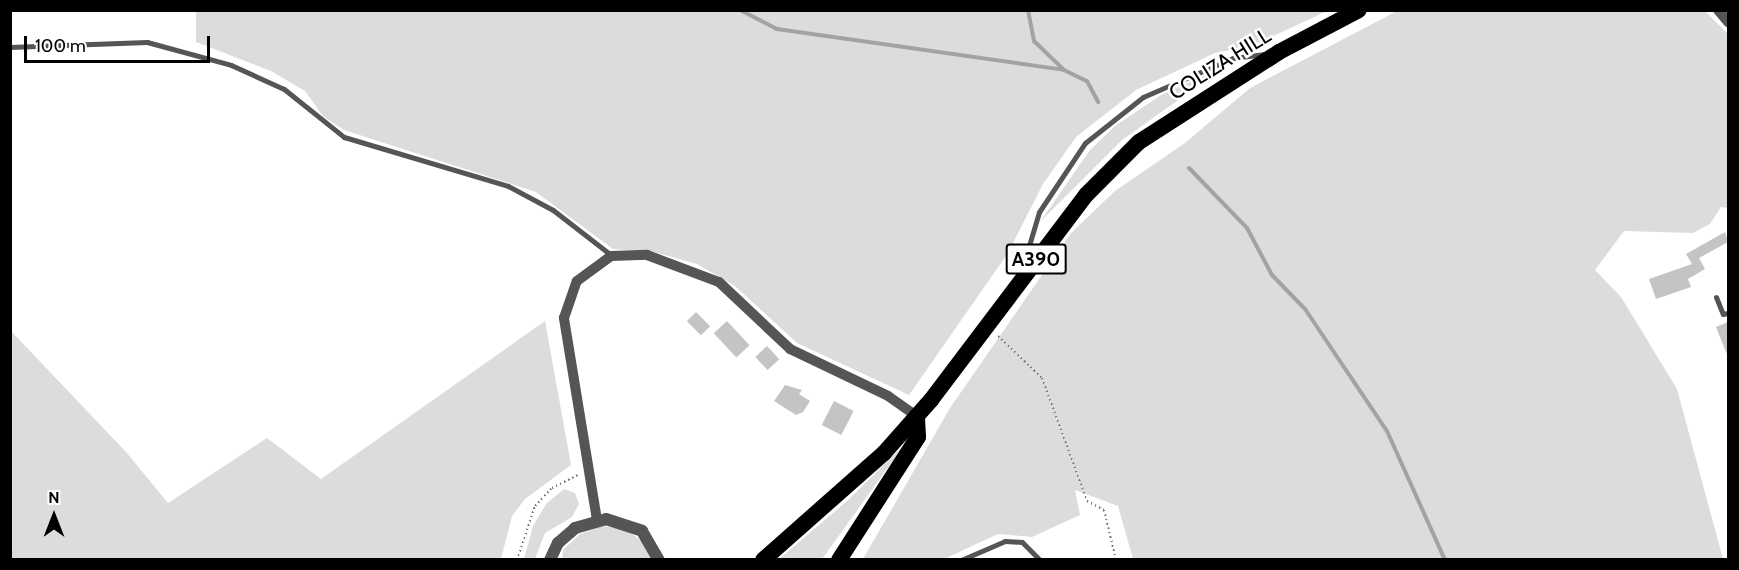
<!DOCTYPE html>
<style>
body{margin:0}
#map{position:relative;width:1739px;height:570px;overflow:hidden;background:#fff;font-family:Cabin,sans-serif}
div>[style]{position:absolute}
.green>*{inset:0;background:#dcdcdc}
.stream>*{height:4px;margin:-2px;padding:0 2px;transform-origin:2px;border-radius:2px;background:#a3a3a3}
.building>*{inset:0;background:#c4c4c4;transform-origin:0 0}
.path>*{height:2px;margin-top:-1px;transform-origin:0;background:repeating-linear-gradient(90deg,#777 0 1.5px,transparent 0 4.5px)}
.service>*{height:5px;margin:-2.5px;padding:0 2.5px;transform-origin:2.5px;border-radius:2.5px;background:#555}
.minor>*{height:10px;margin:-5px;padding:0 5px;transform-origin:5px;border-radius:5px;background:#555}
.tertiary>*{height:12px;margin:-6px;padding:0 6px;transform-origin:6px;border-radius:6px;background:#555}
.trunk>*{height:16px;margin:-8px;padding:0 8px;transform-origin:8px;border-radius:8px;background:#000}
span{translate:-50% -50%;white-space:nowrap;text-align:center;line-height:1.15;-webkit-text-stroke:5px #fff;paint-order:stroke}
.shield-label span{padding:2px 4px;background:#fff;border:2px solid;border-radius:4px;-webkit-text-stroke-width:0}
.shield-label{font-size:20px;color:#000;font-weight:700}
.street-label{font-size:21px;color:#000}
.frame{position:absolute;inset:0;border:12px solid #000;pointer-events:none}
.north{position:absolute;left:24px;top:486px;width:60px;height:60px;-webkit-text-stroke:4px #fff;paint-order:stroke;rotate:0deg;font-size:16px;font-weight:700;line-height:24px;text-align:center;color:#000}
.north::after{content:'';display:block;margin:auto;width:21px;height:27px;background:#000;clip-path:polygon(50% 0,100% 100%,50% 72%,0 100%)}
.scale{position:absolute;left:24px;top:36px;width:186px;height:27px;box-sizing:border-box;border:3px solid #000;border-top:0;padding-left:8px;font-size:18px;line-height:21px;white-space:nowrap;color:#000;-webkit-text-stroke:4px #fff;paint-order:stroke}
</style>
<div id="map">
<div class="green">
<i style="clip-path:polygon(1399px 10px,1705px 11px,1728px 34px,1728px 208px,1721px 207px,1710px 224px,1693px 233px,1624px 231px,1595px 270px,1621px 297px,1677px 389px,1723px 559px,1133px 559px,1118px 506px,1075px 490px,1080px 515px,1032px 537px,998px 534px,944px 559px,863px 559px,950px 408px,1071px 233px,1115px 191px,1185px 143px,1250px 88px)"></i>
<i style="clip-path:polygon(196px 11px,1327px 11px,1252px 46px,1215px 53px,1136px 90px,1076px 137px,1043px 184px,1008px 253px,909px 395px,797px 343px,735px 286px,697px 264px,654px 252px,613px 249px,536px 192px,344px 130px,323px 116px,305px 91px,271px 71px,196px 42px)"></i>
<i style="clip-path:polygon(1226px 66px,1122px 140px,1040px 222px,1090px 150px,1115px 126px,1161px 95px)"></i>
<i style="clip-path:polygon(545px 321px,571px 465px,525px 499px,512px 516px,501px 559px,11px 559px,11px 331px,126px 452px,168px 503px,267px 438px,321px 479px)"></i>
<i style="clip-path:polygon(905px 444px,822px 559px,778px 560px,847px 501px)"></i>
<i style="clip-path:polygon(564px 489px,575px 493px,579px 504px,572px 517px,545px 533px,535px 559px,524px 559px,533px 526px,546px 504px)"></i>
<i style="clip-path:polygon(603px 526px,625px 529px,646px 544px,653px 560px,562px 560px,563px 550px,580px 534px)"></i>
</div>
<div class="stream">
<i style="left:740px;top:10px;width:42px;rotate:27.2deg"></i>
<i style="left:777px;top:29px;width:290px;rotate:8.1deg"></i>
<i style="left:1028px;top:10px;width:32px;rotate:79deg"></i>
<i style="left:1034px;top:41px;width:42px;rotate:44deg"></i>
<i style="left:1064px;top:70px;width:25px;rotate:26deg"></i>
<i style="left:1087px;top:81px;width:24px;rotate:62deg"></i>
<i style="left:1189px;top:168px;width:83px;rotate:46deg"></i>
<i style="left:1247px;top:228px;width:53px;rotate:62deg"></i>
<i style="left:1272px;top:275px;width:47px;rotate:45.9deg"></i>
<i style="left:1305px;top:309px;width:147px;rotate:56.1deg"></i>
<i style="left:1387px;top:431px;width:141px;rotate:65.8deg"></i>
</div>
<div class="building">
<i style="clip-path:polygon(1725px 232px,1728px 242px,1699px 258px,1705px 269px,1688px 279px,1691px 287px,1656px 299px,1649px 279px,1692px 264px,1686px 254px)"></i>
<i style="left:696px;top:312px;width:20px;height:13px;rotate:45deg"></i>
<i style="left:727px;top:321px;width:33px;height:18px;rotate:47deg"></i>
<i style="clip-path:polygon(1728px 322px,1728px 357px,1716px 327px)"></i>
<i style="left:767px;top:346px;width:18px;height:16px;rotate:47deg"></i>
<i style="clip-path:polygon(785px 385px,802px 390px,799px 394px,810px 401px,803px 412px,796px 415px,774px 401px)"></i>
<i style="left:834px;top:401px;width:22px;height:27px;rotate:27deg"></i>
</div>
<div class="path">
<i style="left:998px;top:336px;width:61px;rotate:43.7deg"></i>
<i style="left:1042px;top:378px;width:131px;rotate:69.9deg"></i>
<i style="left:1087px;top:501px;width:19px;rotate:28deg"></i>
<i style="left:1104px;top:510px;width:51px;rotate:76.5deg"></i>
<i style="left:517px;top:560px;width:57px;rotate:-71.6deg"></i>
<i style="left:535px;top:506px;width:25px;rotate:-47deg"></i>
<i style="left:552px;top:488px;width:29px;rotate:-27deg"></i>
</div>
<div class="service">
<i style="left:10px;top:47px;width:137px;rotate:-2.1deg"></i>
<i style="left:147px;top:42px;width:87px;rotate:15.3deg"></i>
<i style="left:231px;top:65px;width:58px;rotate:24.4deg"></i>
<i style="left:284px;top:89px;width:77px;rotate:38.7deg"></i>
<i style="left:344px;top:137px;width:171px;rotate:16.6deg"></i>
<i style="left:508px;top:186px;width:51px;rotate:28.1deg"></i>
<i style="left:553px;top:210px;width:73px;rotate:37.8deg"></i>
<i style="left:1022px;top:269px;width:59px;rotate:-73.4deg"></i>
<i style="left:1039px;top:212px;width:83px;rotate:-56.3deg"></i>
<i style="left:1085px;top:143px;width:74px;rotate:-38.4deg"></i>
<i style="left:1143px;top:97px;width:98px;rotate:-23.4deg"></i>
<i style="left:1233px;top:58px;width:32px;rotate:-7deg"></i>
<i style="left:1716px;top:297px;width:18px;rotate:68deg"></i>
<i style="left:1723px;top:314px;width:5px;rotate:-11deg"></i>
<i style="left:961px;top:560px;width:48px;rotate:-23.4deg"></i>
<i style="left:1005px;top:541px;width:17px;rotate:3deg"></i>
<i style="left:1022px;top:542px;width:25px;rotate:45deg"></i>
</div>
<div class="minor">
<i style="left:1718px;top:10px;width:16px;rotate:50deg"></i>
<i style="left:597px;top:520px;width:205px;rotate:-99.3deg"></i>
<i style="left:564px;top:318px;width:39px;rotate:-71deg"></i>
<i style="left:577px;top:281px;width:42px;rotate:-36.3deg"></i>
<i style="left:611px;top:256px;width:36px;rotate:-2deg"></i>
<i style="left:647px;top:255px;width:77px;rotate:20.6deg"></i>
<i style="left:719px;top:282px;width:98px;rotate:43.3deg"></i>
<i style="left:790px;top:349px;width:109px;rotate:25.6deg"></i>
<i style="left:888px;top:396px;width:35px;rotate:35deg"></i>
</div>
<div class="tertiary">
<i style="left:550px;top:560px;width:19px;rotate:-65deg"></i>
<i style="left:558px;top:543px;width:23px;rotate:-41deg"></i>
<i style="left:575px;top:528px;width:32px;rotate:-16deg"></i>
<i style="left:606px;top:519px;width:38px;rotate:18deg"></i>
<i style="left:642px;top:531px;width:34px;rotate:60deg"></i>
</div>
<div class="trunk">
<i style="left:763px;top:560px;width:162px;rotate:-41.5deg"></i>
<i style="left:884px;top:453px;width:71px;rotate:-48.4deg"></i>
<i style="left:931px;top:400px;width:257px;rotate:-52.9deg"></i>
<i style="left:1086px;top:195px;width:75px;rotate:-45deg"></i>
<i style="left:1139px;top:142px;width:166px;rotate:-32.7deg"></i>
<i style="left:1279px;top:52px;width:90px;rotate:-27.7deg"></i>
<i style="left:839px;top:560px;width:146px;rotate:-57.3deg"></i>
<i style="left:918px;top:437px;width:21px;rotate:-93deg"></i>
</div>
<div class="shield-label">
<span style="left:1036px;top:259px">A390</span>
</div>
<div class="street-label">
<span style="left:1220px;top:64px;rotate:-32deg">COLIZA HILL</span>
</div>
<div class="frame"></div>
<div class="north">N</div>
<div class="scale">100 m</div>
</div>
